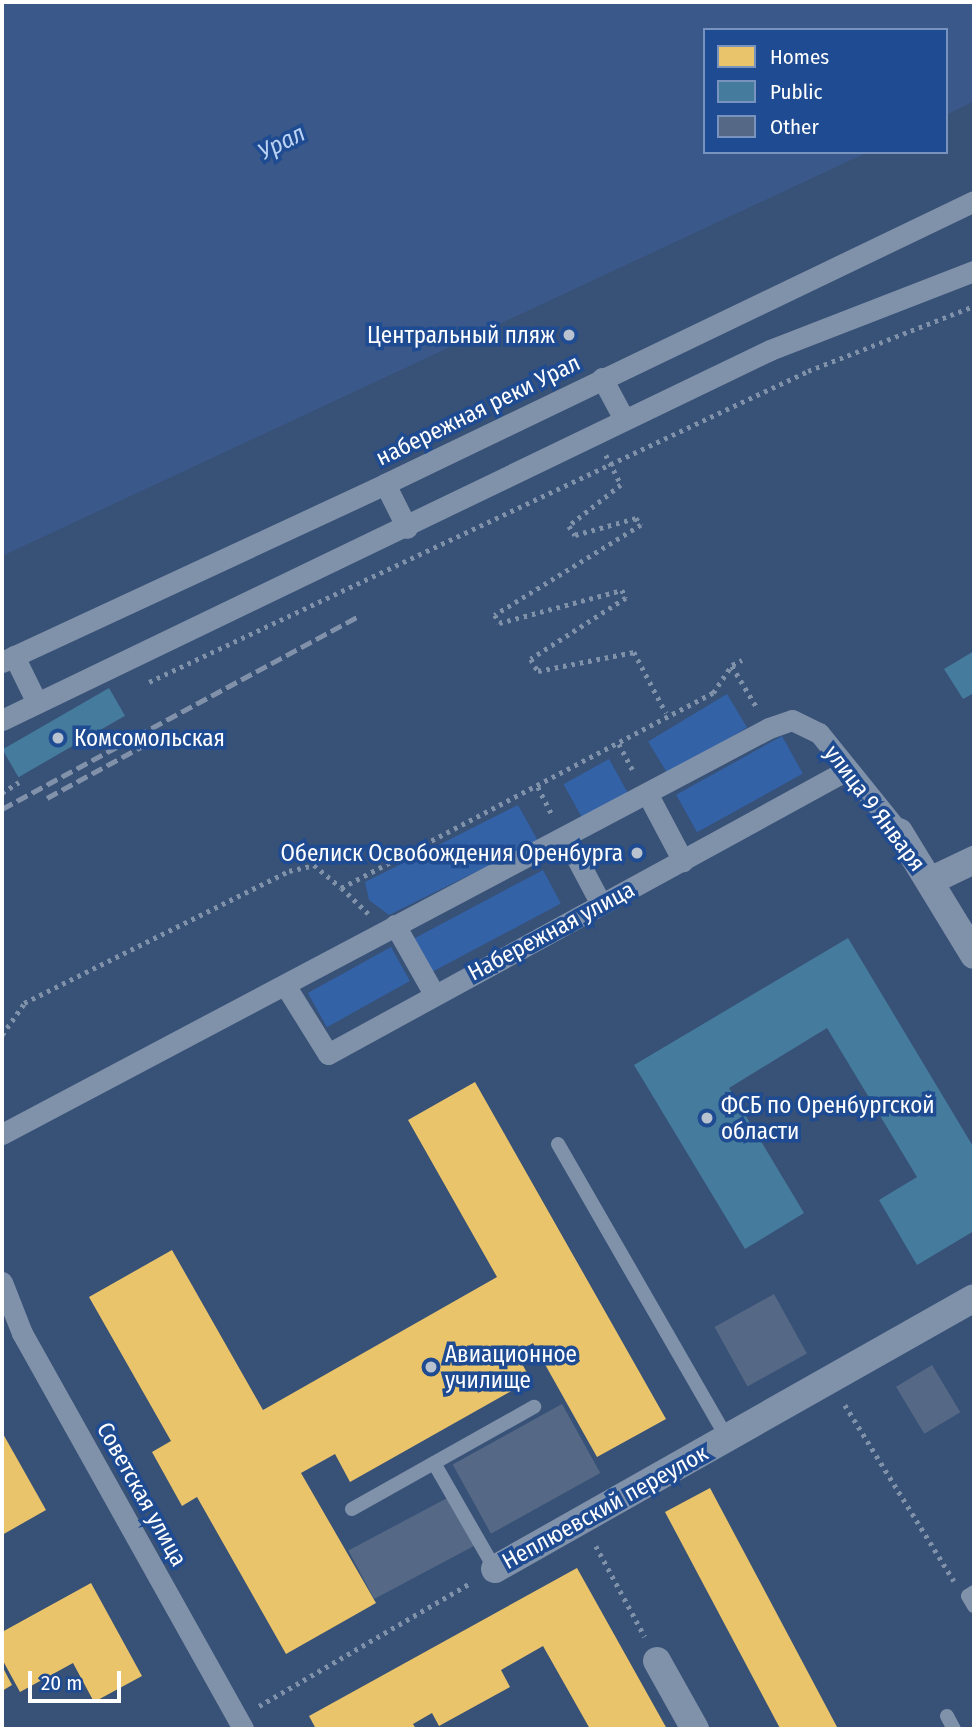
<!DOCTYPE html>
<meta charset="utf-8">
<style>
body{margin:0}
#map{position:relative;width:976px;height:1731px;overflow:hidden;background:#385177;font-family:"Fira Sans Condensed",sans-serif}
div>[style]{position:absolute}
.green>*{inset:0;background:#3362a7;transform-origin:0 0}
.water>*{inset:0;background:#3a598a}
.homes>*{inset:0;background:#e9c46a;transform-origin:0 0}
.public>*{inset:0;background:#457b9d;transform-origin:0 0}
.building>*{inset:0;background:#556986;transform-origin:0 0}
.path>*{height:4.5px;margin-top:-2.25px;transform-origin:0;background:repeating-linear-gradient(90deg,#8092aa 0 3.5px,transparent 0 8.5px)}
.service>*{height:14px;margin:-7px;padding:0 7px;transform-origin:7px;border-radius:7px;background:#8092aa}
.pedestrian>*{height:21px;margin:-10.5px;padding:0 10.5px;transform-origin:10.5px;border-radius:10.5px;background:#8092aa}
.minor>*{height:28px;margin:-14px;padding:0 14px;transform-origin:14px;border-radius:14px;background:#8092aa}
.rail>*{height:5px;margin-top:-2.5px;transform-origin:0;background:repeating-linear-gradient(90deg,#8091a9 0 12px,transparent 0 17px)}
.dots>*{width:19px;height:19px;translate:-50% -50%;box-sizing:border-box;border:4px solid #1e4b91;border-radius:50%}
span{translate:-50% -50%;white-space:nowrap;text-align:center;line-height:1.15;-webkit-text-stroke:7px #1e4b91;paint-order:stroke}
.poi-label{font-size:23px;color:#fff}
.right{translate:-100% -50%;text-align:right}
.left{translate:0 -50%;text-align:left}
.street-label{font-size:23px;color:#fff}
.water-label{font-size:24px;color:#bbd3f4;font-style:italic}
.frame{position:absolute;inset:0;border:4px solid #fff;pointer-events:none}
.legend{position:absolute;left:703px;top:28px;width:245px;height:126px;box-sizing:border-box;background:#1e4b91;border:2px solid #7893bd;margin:0;padding:9px 12px;list-style:none;font-size:21px;color:#fff}
.legend li{display:flex;align-items:center;gap:14px;height:35px}
.legend b{width:35px;border:2px solid #7893bd}
.scale{position:absolute;left:28px;top:1671px;width:93px;height:32px;box-sizing:border-box;border:4px solid #fff;border-top:0;padding-left:9px;font-size:21px;line-height:24px;white-space:nowrap;color:#fff;-webkit-text-stroke:5px #1e4b91;paint-order:stroke}
</style>
<div id="map">
<div class="green">
<i style="left:727px;top:694px;width:39px;height:92px;rotate:59deg"></i>
<i style="left:782px;top:736px;width:43px;height:121px;rotate:61deg"></i>
<i style="left:609px;top:759px;width:39px;height:52px;rotate:61deg"></i>
<i style="clip-path:polygon(518px 805px,538px 841px,389px 915px,369px 900px,365px 882px)"></i>
<i style="left:543px;top:870px;width:38px;height:147px;rotate:62deg"></i>
<i style="left:391px;top:947px;width:39px;height:95px;rotate:61deg"></i>
</div>
<div class="water">
<i style="clip-path:polygon(2px 2px,974px 2px,974px 101px,946px 115px,946px 30px,705px 30px,705px 152px,868px 152px,2px 556px)"></i>
</div>
<div class="homes">
<i style="clip-path:polygon(475px 1082px,666px 1419px,597px 1457px,533px 1343px,516px 1353px,531px 1380px,350px 1482px,335px 1454px,301px 1473px,376px 1603px,286px 1654px,197px 1497px,182px 1506px,152px 1452px,171px 1441px,89px 1297px,172px 1250px,263px 1410px,497px 1277px,408px 1120px)"></i>
<i style="clip-path:polygon(2px 1432px,46px 1510px,2px 1535px)"></i>
<i style="left:710px;top:1488px;width:274px;height:51px;rotate:62deg"></i>
<i style="clip-path:polygon(577px 1568px,667px 1729px,590px 1729px,543px 1646px,501px 1670px,510px 1687px,439px 1726px,432px 1713px,413px 1724px,416px 1729px,316px 1729px,309px 1716px)"></i>
<i style="clip-path:polygon(91px 1583px,142px 1676px,94px 1702px,73px 1663px,20px 1692px,2px 1659px,2px 1632px)"></i>
<i style="clip-path:polygon(2px 1666px,12px 1685px,2px 1691px)"></i>
</div>
<div class="public">
<i style="clip-path:polygon(974px 651px,974px 693px,963px 699px,944px 669px)"></i>
<i style="left:109px;top:688px;width:32px;height:123px;rotate:60deg"></i>
<i style="clip-path:polygon(848px 938px,974px 1148px,974px 1231px,917px 1265px,879px 1200px,917px 1177px,827px 1028px,729px 1088px,804px 1213px,745px 1249px,634px 1065px)"></i>
</div>
<div class="building">
<i style="left:774px;top:1294px;width:68px;height:68px;rotate:61deg"></i>
<i style="left:932px;top:1365px;width:55px;height:42px;rotate:59deg"></i>
<i style="left:562px;top:1404px;width:79px;height:125px;rotate:61deg"></i>
<i style="left:449px;top:1497px;width:55px;height:114px;rotate:62deg"></i>
</div>
<div class="path">
<i style="left:606px;top:455px;width:34px;rotate:63deg"></i>
<i style="left:621px;top:485px;width:66px;rotate:141.7deg"></i>
<i style="left:569px;top:526px;width:11px;rotate:56deg"></i>
<i style="left:575px;top:535px;width:63px;rotate:-15.6deg"></i>
<i style="left:636px;top:518px;width:9px;rotate:54deg"></i>
<i style="left:641px;top:525px;width:172px;rotate:148.3deg"></i>
<i style="left:495px;top:615px;width:9px;rotate:63deg"></i>
<i style="left:499px;top:623px;width:127px;rotate:-15deg"></i>
<i style="left:622px;top:590px;width:9px;rotate:63deg"></i>
<i style="left:626px;top:598px;width:113px;rotate:147.3deg"></i>
<i style="left:531px;top:659px;width:14px;rotate:60deg"></i>
<i style="left:538px;top:671px;width:98px;rotate:-11.2deg"></i>
<i style="left:634px;top:652px;width:69px;rotate:62.3deg"></i>
<i style="left:732px;top:666px;width:47px;rotate:59deg"></i>
<i style="left:149px;top:682px;width:729px;rotate:-25.26deg"></i>
<i style="left:808px;top:371px;width:178px;rotate:-21.4deg"></i>
<i style="left:619px;top:744px;width:30px;rotate:62deg"></i>
<i style="left:538px;top:787px;width:30px;rotate:63deg"></i>
<i style="left:2px;top:793px;width:20px;rotate:-33deg"></i>
<i style="left:368px;top:914px;width:37px;rotate:-136deg"></i>
<i style="left:341px;top:888px;width:420px;rotate:-27.7deg"></i>
<i style="left:713px;top:693px;width:34px;rotate:-56deg"></i>
<i style="left:732px;top:665px;width:11px;rotate:-27deg"></i>
<i style="left:2px;top:1035px;width:39px;rotate:-55deg"></i>
<i style="left:24px;top:1003px;width:296px;rotate:-26.5deg"></i>
<i style="left:289px;top:871px;width:26px;rotate:-13deg"></i>
<i style="left:314px;top:865px;width:35px;rotate:40deg"></i>
<i style="left:845px;top:1405px;width:207px;rotate:58.2deg"></i>
<i style="left:596px;top:1546px;width:103px;rotate:61.7deg"></i>
<i style="left:259px;top:1706px;width:246px;rotate:-30.2deg"></i>
</div>
<div class="service">
<i style="left:558px;top:1144px;width:339px;rotate:60.1deg"></i>
<i style="left:434px;top:1463px;width:122px;rotate:60.1deg"></i>
<i style="left:352px;top:1509px;width:209px;rotate:-29.3deg"></i>
<i style="left:974px;top:1592px;width:7px;rotate:146deg"></i>
<i style="left:968px;top:1596px;width:12px;rotate:59deg"></i>
<i style="left:947px;top:1716px;width:15px;rotate:62deg"></i>
</div>
<div class="pedestrian">
<i style="left:602px;top:378px;width:47px;rotate:61.8deg"></i>
<i style="left:385px;top:484px;width:49px;rotate:63.4deg"></i>
<i style="left:14px;top:656px;width:52px;rotate:63.9deg"></i>
<i style="left:2px;top:662px;width:422px;rotate:-24.9deg"></i>
<i style="left:385px;top:484px;width:653px;rotate:-25.66deg"></i>
<i style="left:2px;top:720px;width:852px;rotate:-25.72deg"></i>
<i style="left:770px;top:350px;width:219px;rotate:-21.2deg"></i>
<i style="left:648px;top:795px;width:75px;rotate:62.1deg"></i>
<i style="left:566px;top:838px;width:75px;rotate:62.1deg"></i>
<i style="left:395px;top:925px;width:79px;rotate:60.5deg"></i>
<i style="left:285px;top:985px;width:81px;rotate:58.1deg"></i>
<i style="left:328px;top:1054px;width:592px;rotate:-28.69deg"></i>
<i style="left:2px;top:1134px;width:868px;rotate:-27.89deg"></i>
<i style="left:769px;top:728px;width:24px;rotate:-19deg"></i>
<i style="left:792px;top:720px;width:30px;rotate:26deg"></i>
<i style="left:819px;top:733px;width:127px;rotate:51.1deg"></i>
<i style="left:2px;top:1282px;width:55px;rotate:68.6deg"></i>
<i style="left:22px;top:1333px;width:453px;rotate:60.8deg"></i>
</div>
<div class="minor">
<i style="left:899px;top:832px;width:144px;rotate:58.6deg"></i>
<i style="left:930px;top:881px;width:49px;rotate:-25.5deg"></i>
<i style="left:495px;top:1569px;width:550px;rotate:-29.5deg"></i>
<i style="left:657px;top:1661px;width:78px;rotate:60.8deg"></i>
</div>
<div class="rail">
<i style="left:47px;top:798px;width:119px;rotate:-28.5deg"></i>
<i style="left:2px;top:809px;width:406px;rotate:-28.4deg"></i>
</div>
<div class="dots">
<i style="left:569px;top:335px;background:#b9c2cf"></i>
<i style="left:58px;top:738px;background:#b9c2cf"></i>
<i style="left:637px;top:853px;background:#b9c2cf"></i>
<i style="left:707px;top:1118px;background:#b9c2cf"></i>
<i style="left:431px;top:1367px;background:#b9c2cf"></i>
</div>
<div class="poi-label">
<span class="right" style="left:555px;top:335px">Центральный пляж</span>
<span class="left" style="left:74px;top:738px">Комсомольская</span>
<span class="right" style="left:623px;top:853px">Обелиск Освобождения Оренбурга</span>
<span class="left" style="left:721px;top:1118px">ФСБ по Оренбургской<br>области</span>
<span class="left" style="left:445px;top:1367px">Авиационное<br>училище</span>
</div>
<div class="street-label">
<span style="left:478px;top:410px;rotate:-26deg">набережная реки Урал</span>
<span style="left:875px;top:808px;rotate:53deg">улица 9 Января</span>
<span style="left:551px;top:931px;rotate:-28deg">Набережная улица</span>
<span style="left:142px;top:1494px;rotate:61deg">Советская улица</span>
<span style="left:605px;top:1507px;rotate:-29deg">Неплюевский переулок</span>
</div>
<div class="water-label">
<span style="left:282px;top:143px;rotate:-27deg">Урал</span>
</div>
<div class="frame"></div>
<ul class="legend">
<li><b style="height:19px;background:#e9c46a"></b>Homes</li>
<li><b style="height:19px;background:#457b9d"></b>Public</li>
<li><b style="height:19px;background:#556986"></b>Other</li>
</ul>
<div class="scale">20 m</div>
</div>
